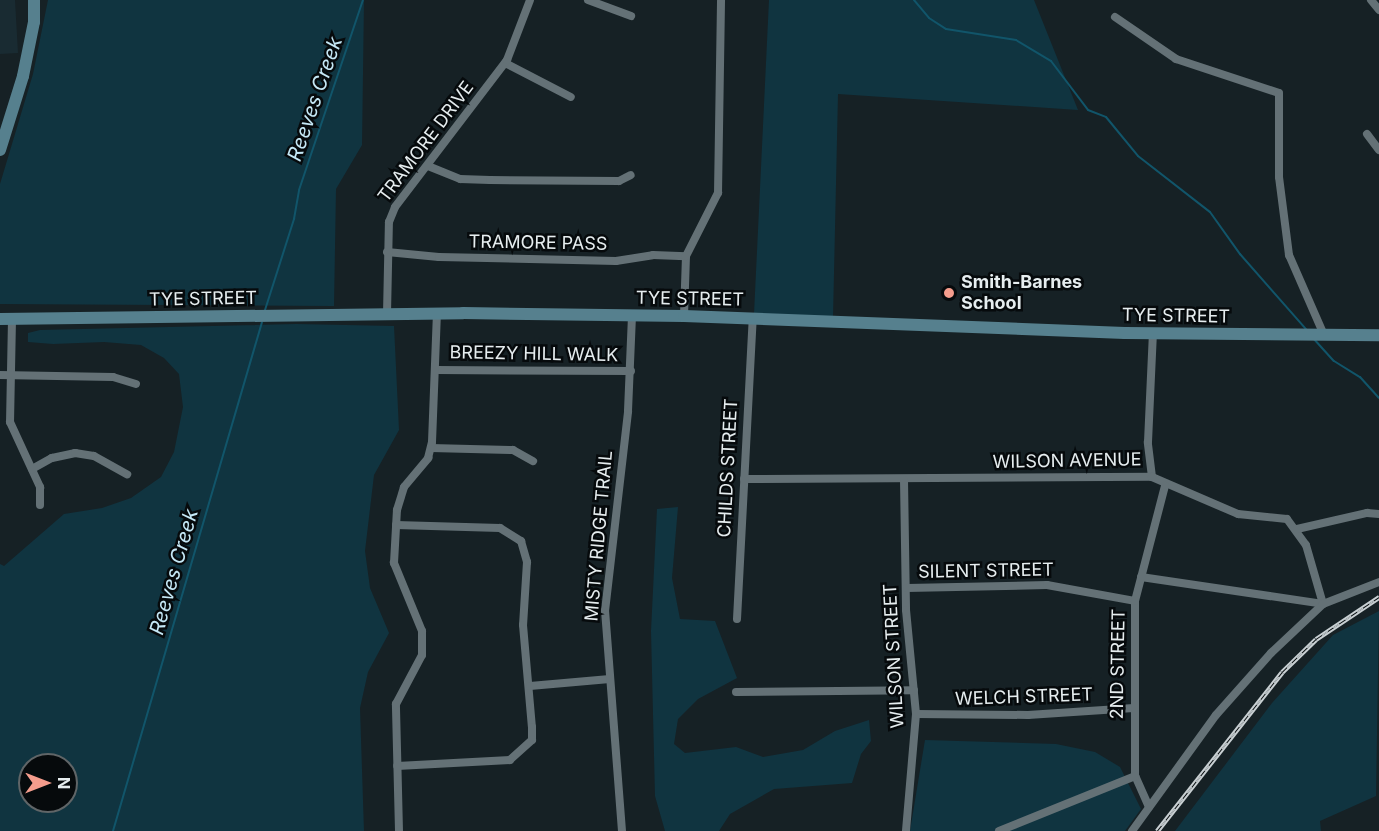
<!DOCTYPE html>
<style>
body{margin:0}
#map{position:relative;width:1379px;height:831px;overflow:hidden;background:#162125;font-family:Inter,sans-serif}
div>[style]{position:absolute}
.built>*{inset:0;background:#192b32}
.green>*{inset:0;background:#103440}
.stream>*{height:2px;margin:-1px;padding:0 1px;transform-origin:1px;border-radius:1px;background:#11556a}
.street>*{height:8px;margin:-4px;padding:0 4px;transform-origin:4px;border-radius:4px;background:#647176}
.secondary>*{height:12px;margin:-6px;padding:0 6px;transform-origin:6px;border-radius:6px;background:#56808e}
.rail>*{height:4.5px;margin-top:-2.25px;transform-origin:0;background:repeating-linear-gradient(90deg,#060a0c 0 7px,#c9d0d3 0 14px);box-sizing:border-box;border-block:2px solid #c9d0d3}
.dots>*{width:16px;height:16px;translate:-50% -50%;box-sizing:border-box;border:3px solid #060a0c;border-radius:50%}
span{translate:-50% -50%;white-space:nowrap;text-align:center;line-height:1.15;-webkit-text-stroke:5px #060a0c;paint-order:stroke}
.street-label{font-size:18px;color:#e6edef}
.poi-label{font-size:18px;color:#e6edef;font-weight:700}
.left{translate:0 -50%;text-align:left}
.water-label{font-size:20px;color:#c5e8f6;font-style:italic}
.north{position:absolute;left:18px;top:753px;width:60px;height:60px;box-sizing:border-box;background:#060a0c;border:2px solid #606567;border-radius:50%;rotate:90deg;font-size:16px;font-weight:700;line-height:24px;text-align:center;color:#e6edef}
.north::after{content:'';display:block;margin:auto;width:21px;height:27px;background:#f59d8d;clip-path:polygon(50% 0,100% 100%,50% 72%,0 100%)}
</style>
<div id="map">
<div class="built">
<i style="clip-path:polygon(0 0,15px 0,18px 53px,0 54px)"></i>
</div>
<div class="green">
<i style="clip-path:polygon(48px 0,364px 0,362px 145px,336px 189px,334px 306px,0 304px,0 184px,33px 74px)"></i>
<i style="clip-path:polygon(769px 0,1034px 0,1078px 110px,838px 94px,833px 318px,754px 314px)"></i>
<i style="clip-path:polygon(evenodd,296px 324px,394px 326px,399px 430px,374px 475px,365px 551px,370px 588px,389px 633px,368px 672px,360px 708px,364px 831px,0 831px,0 564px,4px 566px,64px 514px,102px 508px,131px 498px,161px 477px,174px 452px,183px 407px,179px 374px,164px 358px,141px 345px,104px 342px,53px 344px,28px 342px,28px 333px,40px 330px,296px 324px,30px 765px,66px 765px,66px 801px,30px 801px,30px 765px)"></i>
<i style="clip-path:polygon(678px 507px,672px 578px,680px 619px,715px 621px,737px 678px,698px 699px,678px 719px,674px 744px,685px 753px,736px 747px,763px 757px,803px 750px,835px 731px,869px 720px,871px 741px,861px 754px,852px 783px,774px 789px,730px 814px,719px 831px,665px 831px,655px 796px,651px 631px,657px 509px)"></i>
<i style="clip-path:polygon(1379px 611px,1376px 796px,1320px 821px,1321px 831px,1175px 831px,1272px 703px,1333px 635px)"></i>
<i style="clip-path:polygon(925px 740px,1056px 744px,1095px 752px,1120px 767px,1141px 809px,1125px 831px,910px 831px)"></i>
</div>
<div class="stream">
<i style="left:914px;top:0;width:23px;rotate:50deg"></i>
<i style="left:929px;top:18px;width:20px;rotate:33deg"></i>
<i style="left:946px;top:29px;width:71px;rotate:8.9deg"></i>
<i style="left:1016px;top:40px;width:41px;rotate:31deg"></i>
<i style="left:1051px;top:61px;width:61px;rotate:52.9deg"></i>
<i style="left:1088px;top:110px;width:19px;rotate:21deg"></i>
<i style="left:1106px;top:117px;width:50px;rotate:50.6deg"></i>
<i style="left:1138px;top:156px;width:91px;rotate:37.9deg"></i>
<i style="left:1210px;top:212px;width:52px;rotate:54.5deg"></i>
<i style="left:1240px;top:254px;width:100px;rotate:48.7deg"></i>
<i style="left:265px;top:310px;width:96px;rotate:-72.3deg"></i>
<i style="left:294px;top:219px;width:29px;rotate:-80deg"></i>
<i style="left:299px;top:190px;width:200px;rotate:-71.4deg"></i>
<i style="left:1313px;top:338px;width:31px;rotate:48deg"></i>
<i style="left:1334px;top:361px;width:31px;rotate:32deg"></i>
<i style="left:1360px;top:377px;width:28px;rotate:48deg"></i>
<i style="left:113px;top:831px;width:530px;rotate:-73.68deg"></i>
</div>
<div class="street">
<i style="left:588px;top:0;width:46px;rotate:20.4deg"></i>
<i style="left:1371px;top:0;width:13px;rotate:51deg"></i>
<i style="left:1115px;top:17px;width:74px;rotate:34.5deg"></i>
<i style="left:1176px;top:59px;width:108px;rotate:18.3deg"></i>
<i style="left:1279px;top:93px;width:84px;rotate:90deg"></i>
<i style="left:1279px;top:177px;width:79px;rotate:82.7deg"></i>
<i style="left:1289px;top:255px;width:87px;rotate:66.4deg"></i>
<i style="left:505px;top:63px;width:74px;rotate:27.3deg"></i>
<i style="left:1367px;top:134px;width:20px;rotate:53deg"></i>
<i style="left:428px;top:166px;width:35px;rotate:22deg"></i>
<i style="left:460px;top:179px;width:30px;rotate:2deg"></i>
<i style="left:490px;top:180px;width:129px;rotate:0.4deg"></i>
<i style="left:619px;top:181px;width:13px;rotate:-27deg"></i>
<i style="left:387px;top:252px;width:52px;rotate:5.5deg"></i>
<i style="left:439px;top:257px;width:177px;rotate:1.3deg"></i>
<i style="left:616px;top:261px;width:37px;rotate:-9deg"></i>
<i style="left:653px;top:255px;width:33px;rotate:2deg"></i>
<i style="left:387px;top:314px;width:92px;rotate:-88.8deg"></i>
<i style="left:389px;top:222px;width:16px;rotate:-68deg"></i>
<i style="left:395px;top:207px;width:185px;rotate:-52.7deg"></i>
<i style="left:507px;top:60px;width:64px;rotate:-69deg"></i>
<i style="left:684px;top:316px;width:60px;rotate:-88.1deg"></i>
<i style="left:686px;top:256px;width:71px;rotate:-63.1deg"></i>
<i style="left:718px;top:193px;width:193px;rotate:-89.1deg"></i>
<i style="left:12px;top:319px;width:103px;rotate:91.1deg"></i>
<i style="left:10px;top:422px;width:72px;rotate:65.2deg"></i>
<i style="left:40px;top:487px;width:18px;rotate:90deg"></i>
<i style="left:436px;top:370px;width:195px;rotate:0.3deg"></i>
<i style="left:0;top:375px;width:113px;rotate:1deg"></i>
<i style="left:113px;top:377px;width:24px;rotate:17deg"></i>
<i style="left:431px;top:448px;width:82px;rotate:1.4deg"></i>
<i style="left:513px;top:450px;width:23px;rotate:29deg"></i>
<i style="left:32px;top:469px;width:23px;rotate:-29deg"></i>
<i style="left:52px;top:458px;width:24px;rotate:-12deg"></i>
<i style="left:75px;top:453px;width:19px;rotate:9deg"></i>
<i style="left:94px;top:456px;width:38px;rotate:29deg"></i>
<i style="left:1152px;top:477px;width:35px;rotate:-97deg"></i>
<i style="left:1148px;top:442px;width:109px;rotate:-87.4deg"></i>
<i style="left:744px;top:479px;width:408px;rotate:-0.3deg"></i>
<i style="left:1152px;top:477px;width:94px;rotate:23.3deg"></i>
<i style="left:1238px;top:514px;width:49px;rotate:5.8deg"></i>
<i style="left:1287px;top:519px;width:32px;rotate:54deg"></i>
<i style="left:1306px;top:545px;width:61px;rotate:73.9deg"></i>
<i style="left:904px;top:480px;width:130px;rotate:89.1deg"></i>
<i style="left:906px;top:610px;width:104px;rotate:84.5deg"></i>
<i style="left:916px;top:714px;width:117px;rotate:94.9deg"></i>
<i style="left:396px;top:525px;width:104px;rotate:1.7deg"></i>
<i style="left:500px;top:528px;width:25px;rotate:32deg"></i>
<i style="left:521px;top:541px;width:22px;rotate:74deg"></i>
<i style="left:527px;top:562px;width:63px;rotate:93.6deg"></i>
<i style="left:523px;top:625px;width:102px;rotate:85deg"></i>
<i style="left:532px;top:727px;width:13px;rotate:90deg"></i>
<i style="left:532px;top:740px;width:30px;rotate:138deg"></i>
<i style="left:510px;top:760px;width:113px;rotate:177deg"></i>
<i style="left:1297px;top:529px;width:72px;rotate:-12.9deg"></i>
<i style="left:1367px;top:513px;width:12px;rotate:5deg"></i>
<i style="left:1141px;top:577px;width:184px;rotate:8.4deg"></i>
<i style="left:907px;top:588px;width:140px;rotate:-1.2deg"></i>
<i style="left:1047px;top:585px;width:89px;rotate:10.3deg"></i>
<i style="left:737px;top:619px;width:301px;rotate:-87deg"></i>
<i style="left:530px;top:686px;width:80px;rotate:-5deg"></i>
<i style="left:736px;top:692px;width:178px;rotate:-0.6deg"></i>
<i style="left:916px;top:714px;width:112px;rotate:0.5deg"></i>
<i style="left:1028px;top:715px;width:106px;rotate:-3.8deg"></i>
<i style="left:1149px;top:807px;width:34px;rotate:-114deg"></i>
<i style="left:1135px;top:776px;width:175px;rotate:-90deg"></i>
<i style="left:1135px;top:601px;width:119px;rotate:-75.4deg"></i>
<i style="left:399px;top:831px;width:127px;rotate:-91.4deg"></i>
<i style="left:396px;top:704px;width:55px;rotate:-62deg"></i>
<i style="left:422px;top:655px;width:24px;rotate:-90deg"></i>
<i style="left:422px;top:631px;width:74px;rotate:-112.4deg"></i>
<i style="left:394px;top:563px;width:53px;rotate:-86.8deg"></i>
<i style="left:397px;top:510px;width:24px;rotate:-73deg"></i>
<i style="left:404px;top:487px;width:38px;rotate:-50deg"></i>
<i style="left:428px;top:458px;width:16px;rotate:-76deg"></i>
<i style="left:432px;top:442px;width:129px;rotate:-87.8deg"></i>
<i style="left:622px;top:831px;width:221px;rotate:-94.4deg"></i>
<i style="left:605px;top:611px;width:201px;rotate:-83.4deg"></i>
<i style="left:628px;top:411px;width:96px;rotate:-87.6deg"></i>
<i style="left:999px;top:831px;width:147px;rotate:-22deg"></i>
<i style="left:1132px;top:831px;width:143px;rotate:-54.1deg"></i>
<i style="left:1216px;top:715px;width:83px;rotate:-48.4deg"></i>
<i style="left:1271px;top:653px;width:71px;rotate:-43.3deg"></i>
<i style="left:1323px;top:604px;width:60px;rotate:-21.4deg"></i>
</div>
<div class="secondary">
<i style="left:0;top:150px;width:77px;rotate:-72.7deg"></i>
<i style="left:23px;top:76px;width:55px;rotate:-78.5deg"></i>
<i style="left:34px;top:22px;width:22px;rotate:-90deg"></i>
<i style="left:0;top:319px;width:463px;rotate:-0.7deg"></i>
<i style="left:463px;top:313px;width:221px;rotate:0.8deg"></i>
<i style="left:684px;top:316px;width:441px;rotate:2.2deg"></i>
<i style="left:1125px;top:333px;width:254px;rotate:0.5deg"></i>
</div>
<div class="rail">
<i style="left:1157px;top:831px;width:202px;rotate:-51.8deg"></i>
<i style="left:1282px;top:672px;width:47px;rotate:-44.1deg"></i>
<i style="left:1316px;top:639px;width:76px;rotate:-33.7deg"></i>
</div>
<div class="dots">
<i style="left:949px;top:293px;background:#f59d8d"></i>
</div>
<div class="street-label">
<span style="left:426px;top:142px;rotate:-53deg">TRAMORE DRIVE</span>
<span style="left:538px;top:243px;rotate:1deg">TRAMORE PASS</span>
<span style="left:203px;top:299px;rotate:-1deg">TYE STREET</span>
<span style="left:690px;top:299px;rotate:1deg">TYE STREET</span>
<span style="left:1176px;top:316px;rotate:1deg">TYE STREET</span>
<span style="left:534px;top:354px;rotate:1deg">BREEZY HILL WALK</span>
<span style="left:1067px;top:461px;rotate:-1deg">WILSON AVENUE</span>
<span style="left:728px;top:468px;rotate:-87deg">CHILDS STREET</span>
<span style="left:599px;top:536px;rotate:-85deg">MISTY RIDGE TRAIL</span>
<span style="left:986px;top:571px;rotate:-1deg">SILENT STREET</span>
<span style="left:894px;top:656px;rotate:-93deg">WILSON STREET</span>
<span style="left:1118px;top:664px;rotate:-89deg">2ND STREET</span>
<span style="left:1024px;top:697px;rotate:-2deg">WELCH STREET</span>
</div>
<div class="poi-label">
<span class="left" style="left:961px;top:293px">Smith-Barnes<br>School</span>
</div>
<div class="water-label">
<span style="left:315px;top:99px;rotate:-71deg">Reeves Creek</span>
<span style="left:174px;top:572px;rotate:-74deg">Reeves Creek</span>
</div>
<div class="north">N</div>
</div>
